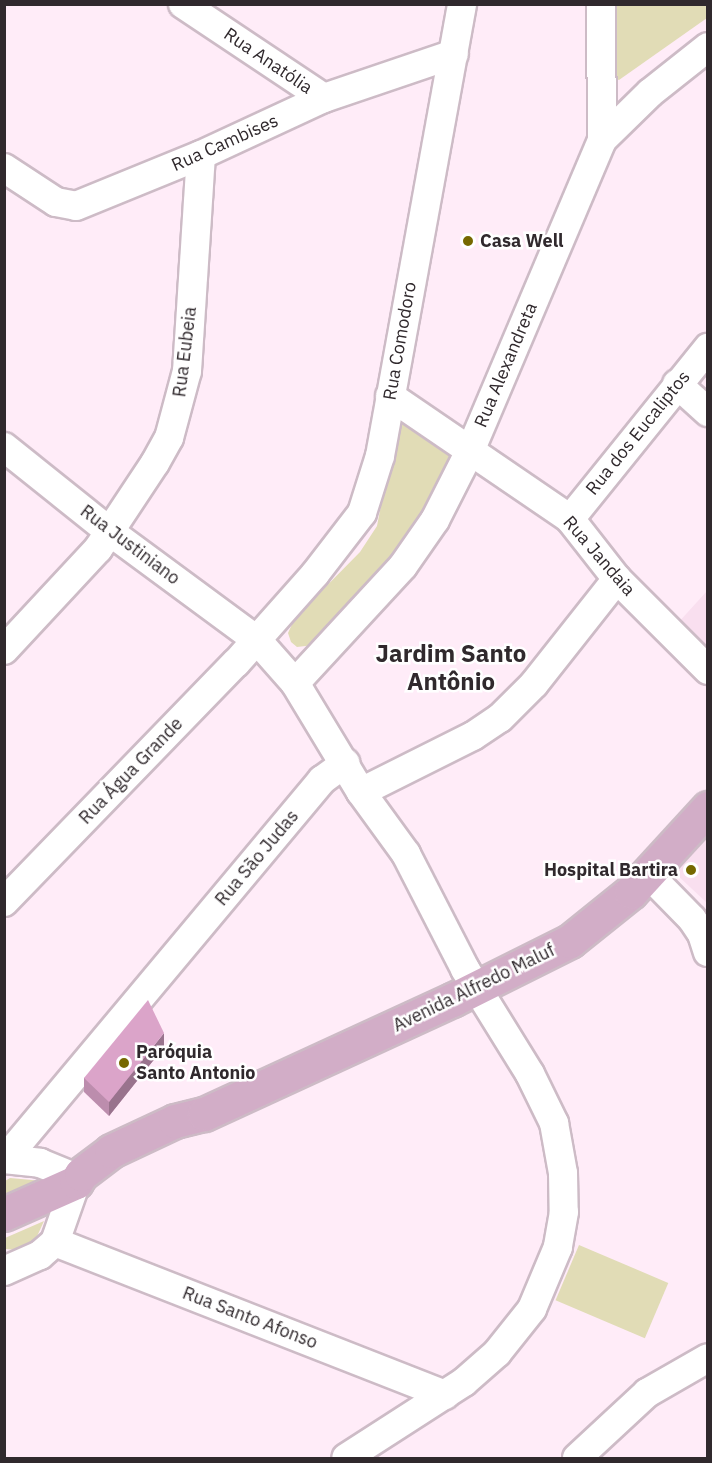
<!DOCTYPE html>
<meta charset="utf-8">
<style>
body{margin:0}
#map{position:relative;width:712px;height:1463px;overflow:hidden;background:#ffecf8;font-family:"IBM Plex Sans",sans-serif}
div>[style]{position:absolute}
.built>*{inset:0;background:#f9dfef}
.green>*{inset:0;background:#e1dcb6;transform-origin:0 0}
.roads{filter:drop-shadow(2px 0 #cdbbc6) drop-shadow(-2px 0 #cdbbc6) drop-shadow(0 2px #cdbbc6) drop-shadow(0 -2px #cdbbc6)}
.minor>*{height:28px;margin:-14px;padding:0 14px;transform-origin:14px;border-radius:14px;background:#fff}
.major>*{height:33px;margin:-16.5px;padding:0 16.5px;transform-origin:16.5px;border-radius:16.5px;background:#d2adc7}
.wall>*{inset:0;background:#bc8dad}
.shaded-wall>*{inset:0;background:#99738d}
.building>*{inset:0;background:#dba4c9}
.dots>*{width:16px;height:16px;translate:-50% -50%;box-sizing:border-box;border:3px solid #fff;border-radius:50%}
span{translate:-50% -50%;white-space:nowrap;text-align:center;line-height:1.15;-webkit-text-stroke:5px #fff;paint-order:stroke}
.street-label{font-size:18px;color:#30292d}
.poi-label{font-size:18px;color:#30292d;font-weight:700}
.left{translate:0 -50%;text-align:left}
.right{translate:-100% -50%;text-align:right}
.district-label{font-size:24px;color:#30292d;font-weight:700}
.frame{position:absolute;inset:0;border:6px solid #30292d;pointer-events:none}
</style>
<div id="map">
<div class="built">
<i style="clip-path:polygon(707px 591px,707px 653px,677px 624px)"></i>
<i style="clip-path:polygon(707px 834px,707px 903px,675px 873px,677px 864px)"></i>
</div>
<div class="green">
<i style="clip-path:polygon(605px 5px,707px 5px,707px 18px,619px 80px,613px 78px)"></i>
<i style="clip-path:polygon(401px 418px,449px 450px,449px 461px,410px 538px,314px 645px,297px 647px,291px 642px,288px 633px,295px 618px,360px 552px,377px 526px,397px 423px)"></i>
<i style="clip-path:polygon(10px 1178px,43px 1181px,5px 1198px,5px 1181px)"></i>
<i style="clip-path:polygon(44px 1221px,34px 1243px,18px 1250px,5px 1249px,5px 1238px)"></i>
<i style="left:579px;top:1245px;width:97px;height:60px;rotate:23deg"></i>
</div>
<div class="roads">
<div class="minor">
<i style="left:183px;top:4px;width:169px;rotate:33.7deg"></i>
<i style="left:601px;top:4px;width:136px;rotate:89.6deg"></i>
<i style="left:4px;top:168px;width:62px;rotate:33.2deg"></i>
<i style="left:56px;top:202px;width:20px;rotate:11deg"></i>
<i style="left:76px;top:206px;width:135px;rotate:-22.2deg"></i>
<i style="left:201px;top:155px;width:136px;rotate:-24.9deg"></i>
<i style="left:324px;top:98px;width:137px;rotate:-18.7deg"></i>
<i style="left:677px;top:384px;width:42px;rotate:42.1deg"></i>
<i style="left:390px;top:396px;width:218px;rotate:34.3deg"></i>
<i style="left:570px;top:519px;width:76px;rotate:51.9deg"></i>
<i style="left:617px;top:579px;width:129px;rotate:45deg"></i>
<i style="left:4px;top:447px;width:134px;rotate:38.7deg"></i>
<i style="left:109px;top:531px;width:184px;rotate:36.4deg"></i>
<i style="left:257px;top:640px;width:57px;rotate:48.5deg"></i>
<i style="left:295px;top:683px;width:127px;rotate:58.8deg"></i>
<i style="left:361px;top:792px;width:77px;rotate:54deg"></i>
<i style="left:406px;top:854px;width:129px;rotate:62.8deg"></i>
<i style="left:465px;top:969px;width:123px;rotate:58.2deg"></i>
<i style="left:530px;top:1074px;width:55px;rotate:63.9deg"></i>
<i style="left:554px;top:1123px;width:51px;rotate:79.8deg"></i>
<i style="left:563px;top:1173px;width:39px;rotate:89deg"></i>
<i style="left:564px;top:1212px;width:36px;rotate:100deg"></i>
<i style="left:558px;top:1247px;width:67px;rotate:112.8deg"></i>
<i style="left:532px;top:1309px;width:56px;rotate:128.5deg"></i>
<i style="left:497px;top:1353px;width:44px;rotate:138.7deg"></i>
<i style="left:464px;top:1382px;width:140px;rotate:147.2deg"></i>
<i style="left:570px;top:519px;width:220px;rotate:-51.1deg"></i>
<i style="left:4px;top:650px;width:138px;rotate:-47.1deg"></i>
<i style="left:98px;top:549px;width:103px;rotate:-56.5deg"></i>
<i style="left:155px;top:463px;width:29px;rotate:-61deg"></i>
<i style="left:169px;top:438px;width:69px;rotate:-75deg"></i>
<i style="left:187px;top:371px;width:216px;rotate:-86.3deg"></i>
<i style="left:295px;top:683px;width:159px;rotate:-47.3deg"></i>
<i style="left:403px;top:566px;width:56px;rotate:-55.2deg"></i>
<i style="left:435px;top:520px;width:80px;rotate:-63.1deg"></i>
<i style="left:471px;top:449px;width:336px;rotate:-67deg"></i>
<i style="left:602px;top:140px;width:67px;rotate:-44.4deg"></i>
<i style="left:650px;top:93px;width:74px;rotate:-38.4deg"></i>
<i style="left:361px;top:792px;width:125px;rotate:-26.6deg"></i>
<i style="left:473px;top:736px;width:32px;rotate:-34deg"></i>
<i style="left:500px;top:718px;width:48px;rotate:-45deg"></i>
<i style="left:534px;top:684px;width:134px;rotate:-51.7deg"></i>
<i style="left:648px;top:874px;width:63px;rotate:45.6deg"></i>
<i style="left:692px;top:919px;width:18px;rotate:56deg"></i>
<i style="left:702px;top:934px;width:19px;rotate:72deg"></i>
<i style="left:4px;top:902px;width:333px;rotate:-45.9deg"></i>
<i style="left:236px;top:663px;width:119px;rotate:-48.4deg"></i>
<i style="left:315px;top:574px;width:77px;rotate:-52.4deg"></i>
<i style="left:362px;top:513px;width:60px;rotate:-72.5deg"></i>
<i style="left:380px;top:456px;width:459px;rotate:-79.7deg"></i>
<i style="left:6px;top:1158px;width:493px;rotate:-50.1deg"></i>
<i style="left:322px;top:780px;width:29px;rotate:-36deg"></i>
<i style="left:4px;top:1159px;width:36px;rotate:6deg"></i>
<i style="left:40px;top:1163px;width:31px;rotate:22deg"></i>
<i style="left:69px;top:1175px;width:10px;rotate:45deg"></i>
<i style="left:76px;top:1182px;width:64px;rotate:109.3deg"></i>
<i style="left:55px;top:1242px;width:20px;rotate:139deg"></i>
<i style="left:40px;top:1255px;width:39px;rotate:156deg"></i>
<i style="left:55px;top:1242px;width:419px;rotate:21.4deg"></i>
<i style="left:577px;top:1458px;width:96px;rotate:-42.9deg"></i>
<i style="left:647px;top:1393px;width:70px;rotate:-29.8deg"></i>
</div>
<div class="major">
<i style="left:4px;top:1214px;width:79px;rotate:-24deg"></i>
<i style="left:76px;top:1182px;width:9px;rotate:-58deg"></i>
<i style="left:81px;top:1174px;width:38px;rotate:-37deg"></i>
<i style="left:111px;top:1151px;width:71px;rotate:-25.1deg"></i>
<i style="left:175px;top:1121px;width:30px;rotate:-14deg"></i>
<i style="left:204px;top:1114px;width:273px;rotate:-24.7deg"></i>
<i style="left:452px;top:1000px;width:132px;rotate:-26.6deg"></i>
<i style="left:570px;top:941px;width:78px;rotate:-38.8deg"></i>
<i style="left:631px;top:892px;width:114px;rotate:-47.5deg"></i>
</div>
</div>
<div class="wall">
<i style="clip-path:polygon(164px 1047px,109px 1116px,84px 1092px,84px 1078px)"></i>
</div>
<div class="shaded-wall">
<i style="clip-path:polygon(164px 1033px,164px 1047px,109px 1116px,109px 1102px)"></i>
</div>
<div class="building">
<i style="clip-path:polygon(148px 1000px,164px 1033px,109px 1102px,84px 1078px)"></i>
</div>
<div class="dots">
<i style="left:468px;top:241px;background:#766800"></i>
<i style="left:691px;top:870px;background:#766800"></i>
<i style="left:124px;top:1063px;background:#766800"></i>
</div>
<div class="street-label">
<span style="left:268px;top:61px;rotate:34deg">Rua Anatólia</span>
<span style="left:225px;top:143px;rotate:-24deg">Rua Cambises</span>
<span style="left:400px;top:341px;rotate:-80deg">Rua Comodoro</span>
<span style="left:185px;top:352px;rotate:-83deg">Rua Eubeia</span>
<span style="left:506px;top:365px;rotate:-67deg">Rua Alexandreta</span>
<span style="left:638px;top:433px;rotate:-51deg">Rua dos Eucaliptos</span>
<span style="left:130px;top:545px;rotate:37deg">Rua Justiniano</span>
<span style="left:599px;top:556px;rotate:49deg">Rua Jandaia</span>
<span style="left:131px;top:771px;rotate:-46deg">Rua Água Grande</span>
<span style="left:257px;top:858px;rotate:-50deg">Rua São Judas</span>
<span style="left:474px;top:988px;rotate:-26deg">Avenida Alfredo Maluf</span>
<span style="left:250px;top:1318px;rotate:21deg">Rua Santo Afonso</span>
</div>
<div class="poi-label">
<span class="left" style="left:480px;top:241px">Casa Well</span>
<span class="right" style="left:678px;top:870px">Hospital Bartira</span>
<span class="left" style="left:136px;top:1063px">Paróquia<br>Santo Antonio</span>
</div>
<div class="district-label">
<span style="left:451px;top:668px">Jardim Santo<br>Antônio</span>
</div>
<div class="frame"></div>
</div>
